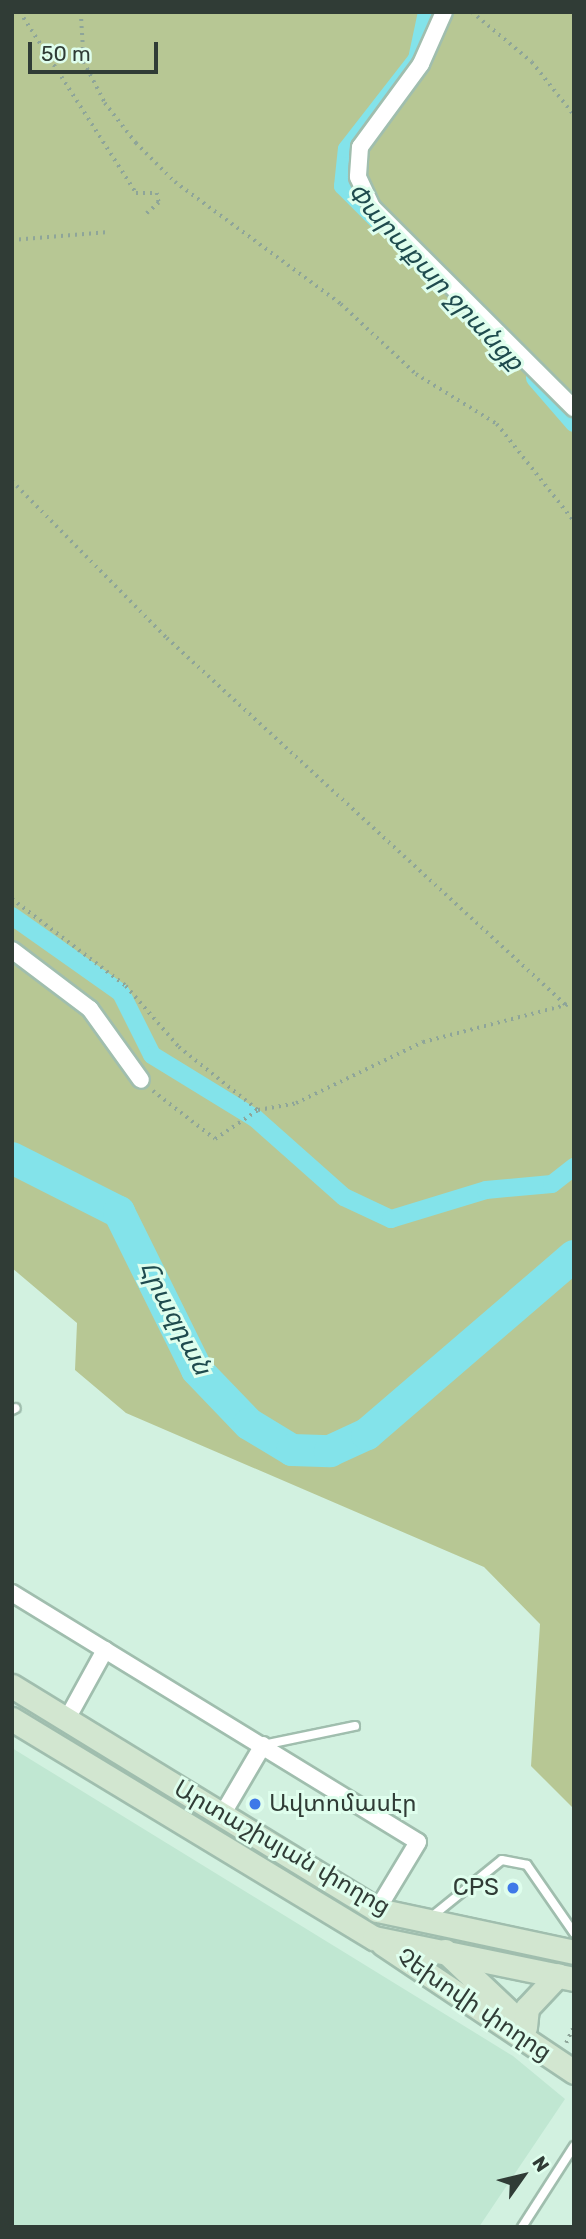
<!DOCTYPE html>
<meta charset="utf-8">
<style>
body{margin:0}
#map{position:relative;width:586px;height:2239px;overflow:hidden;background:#d2f1e0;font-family:Rubik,"Noto Sans Armenian",sans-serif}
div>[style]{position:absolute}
.built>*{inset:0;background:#c0e7d2}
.green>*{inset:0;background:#b7c794}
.canal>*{height:18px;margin:-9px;padding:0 9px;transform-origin:9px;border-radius:9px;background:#83e3ea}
.river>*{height:32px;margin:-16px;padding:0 16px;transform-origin:16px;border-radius:16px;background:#83e3ea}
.path>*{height:3.5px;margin-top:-1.75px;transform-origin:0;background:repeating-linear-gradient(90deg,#8ea599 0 2px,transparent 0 7px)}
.roads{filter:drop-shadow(2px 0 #a0beae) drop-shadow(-2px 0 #a0beae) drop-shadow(0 2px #a0beae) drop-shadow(0 -2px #a0beae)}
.lane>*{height:8px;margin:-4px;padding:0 4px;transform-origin:4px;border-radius:4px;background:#fff}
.street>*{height:16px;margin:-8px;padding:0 8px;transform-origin:8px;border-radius:8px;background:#fff}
.secondary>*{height:23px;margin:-11.5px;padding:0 11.5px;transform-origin:11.5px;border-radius:11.5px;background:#d2e6d0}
.dots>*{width:19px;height:19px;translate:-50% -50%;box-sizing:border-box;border:4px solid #dffeed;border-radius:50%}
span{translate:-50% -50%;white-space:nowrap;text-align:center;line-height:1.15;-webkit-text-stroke:6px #dffeed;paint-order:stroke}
.poi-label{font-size:24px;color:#303c36}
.left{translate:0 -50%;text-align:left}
.right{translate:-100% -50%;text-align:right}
.street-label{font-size:24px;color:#303c36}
.water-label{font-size:26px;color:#1f4b4e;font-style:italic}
.frame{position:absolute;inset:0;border:14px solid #303c36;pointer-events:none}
.north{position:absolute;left:488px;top:2141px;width:70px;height:70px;-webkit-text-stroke:5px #dffeed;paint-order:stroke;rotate:56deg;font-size:19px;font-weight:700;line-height:28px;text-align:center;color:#303c36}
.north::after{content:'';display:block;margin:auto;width:24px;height:32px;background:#303c36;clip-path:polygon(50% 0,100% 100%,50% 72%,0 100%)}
.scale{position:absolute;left:28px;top:42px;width:130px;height:32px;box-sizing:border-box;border:4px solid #303c36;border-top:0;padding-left:9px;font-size:21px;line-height:24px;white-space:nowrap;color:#303c36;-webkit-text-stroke:5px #dffeed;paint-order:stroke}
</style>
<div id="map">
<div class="built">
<i style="clip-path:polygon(12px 1748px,513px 2056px,565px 2099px,479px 2227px,12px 2227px)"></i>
</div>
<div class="green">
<i style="clip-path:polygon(12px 12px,574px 12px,574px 1809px,531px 1766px,540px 1624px,484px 1567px,126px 1413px,75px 1370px,77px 1323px,12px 1268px)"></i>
</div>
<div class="canal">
<i style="left:379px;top:222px;width:51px;rotate:-135deg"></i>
<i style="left:343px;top:186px;width:37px;rotate:-84deg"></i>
<i style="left:347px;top:149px;width:114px;rotate:-52.1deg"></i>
<i style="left:417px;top:59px;width:48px;rotate:-78deg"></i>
<i style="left:535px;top:378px;width:60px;rotate:49.1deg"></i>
<i style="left:12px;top:916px;width:133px;rotate:35.2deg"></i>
<i style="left:121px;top:993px;width:69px;rotate:63.4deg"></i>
<i style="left:152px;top:1055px;width:121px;rotate:31.5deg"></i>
<i style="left:255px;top:1118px;width:119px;rotate:41.6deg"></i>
<i style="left:344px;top:1197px;width:52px;rotate:25.1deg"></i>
<i style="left:391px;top:1219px;width:99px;rotate:-17deg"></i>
<i style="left:486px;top:1190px;width:66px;rotate:-5.2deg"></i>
<i style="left:552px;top:1184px;width:28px;rotate:-38deg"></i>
</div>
<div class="river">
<i style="left:12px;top:1158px;width:120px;rotate:26.8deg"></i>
<i style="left:119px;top:1212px;width:176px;rotate:63.7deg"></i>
<i style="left:197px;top:1370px;width:75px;rotate:46.1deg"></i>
<i style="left:249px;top:1424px;width:50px;rotate:31.2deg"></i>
<i style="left:292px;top:1450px;width:38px;rotate:2deg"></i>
<i style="left:330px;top:1451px;width:41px;rotate:-24.7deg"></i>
<i style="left:367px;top:1434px;width:273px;rotate:-40.7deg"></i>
</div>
<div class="path">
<i style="left:20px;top:12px;width:215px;rotate:57.3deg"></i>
<i style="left:136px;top:193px;width:21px"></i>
<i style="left:157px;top:193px;width:10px;rotate:79deg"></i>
<i style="left:159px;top:203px;width:20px;rotate:139deg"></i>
<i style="left:81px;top:12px;width:50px;rotate:86.6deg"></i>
<i style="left:84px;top:62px;width:46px;rotate:62.9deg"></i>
<i style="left:105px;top:103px;width:51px;rotate:52.2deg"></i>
<i style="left:136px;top:143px;width:55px;rotate:45deg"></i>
<i style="left:175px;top:182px;width:206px;rotate:36.3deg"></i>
<i style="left:341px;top:304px;width:103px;rotate:43deg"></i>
<i style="left:416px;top:374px;width:95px;rotate:31.7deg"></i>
<i style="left:497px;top:424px;width:124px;rotate:51.6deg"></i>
<i style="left:472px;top:12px;width:78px;rotate:39.8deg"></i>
<i style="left:532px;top:62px;width:68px;rotate:51.6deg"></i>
<i style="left:12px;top:240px;width:97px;rotate:-4.7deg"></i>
<i style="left:12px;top:481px;width:221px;rotate:45.4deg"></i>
<i style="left:167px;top:638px;width:544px;rotate:42.61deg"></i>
<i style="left:12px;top:899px;width:143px;rotate:37.3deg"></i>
<i style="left:126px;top:986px;width:81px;rotate:49deg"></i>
<i style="left:179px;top:1047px;width:101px;rotate:38.6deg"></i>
<i style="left:258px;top:1110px;width:39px;rotate:-10deg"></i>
<i style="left:296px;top:1103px;width:141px;rotate:-25.7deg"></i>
<i style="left:423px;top:1042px;width:156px;rotate:-14.5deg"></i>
<i style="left:153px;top:1091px;width:78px;rotate:37.7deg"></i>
<i style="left:215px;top:1139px;width:52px;rotate:-34deg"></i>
<i style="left:566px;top:2043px;width:19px;rotate:-65deg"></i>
</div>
<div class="roads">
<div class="lane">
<i style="left:12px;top:1410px;width:4px;rotate:-27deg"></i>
<i style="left:263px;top:1745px;width:94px;rotate:-11.7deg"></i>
<i style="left:430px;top:1918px;width:92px;rotate:-38.9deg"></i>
<i style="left:502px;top:1860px;width:25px;rotate:11deg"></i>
<i style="left:527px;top:1865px;width:83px;rotate:55.3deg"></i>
<i style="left:522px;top:2227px;width:96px;rotate:-57.3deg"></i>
</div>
<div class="street">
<i style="left:444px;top:12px;width:57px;rotate:113.9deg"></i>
<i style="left:421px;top:64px;width:103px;rotate:126.3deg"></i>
<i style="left:360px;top:147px;width:30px;rotate:94deg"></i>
<i style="left:358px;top:177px;width:33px;rotate:65deg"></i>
<i style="left:372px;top:207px;width:285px;rotate:44.9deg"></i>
<i style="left:12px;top:950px;width:98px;rotate:37.1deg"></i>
<i style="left:90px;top:1009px;width:87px;rotate:54.3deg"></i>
<i style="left:12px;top:1593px;width:476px;rotate:31.5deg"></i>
<i style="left:418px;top:1842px;width:79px;rotate:121.1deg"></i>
<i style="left:67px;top:1719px;width:79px;rotate:-61.2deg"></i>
<i style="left:222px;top:1815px;width:81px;rotate:-59.6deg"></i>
</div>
<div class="secondary">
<i style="left:12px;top:1686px;width:428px;rotate:31.5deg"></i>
<i style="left:377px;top:1910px;width:201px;rotate:12deg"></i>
<i style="left:12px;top:1719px;width:423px;rotate:31.2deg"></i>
<i style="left:374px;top:1938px;width:204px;rotate:11.6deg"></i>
<i style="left:383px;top:1944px;width:230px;rotate:33.8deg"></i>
<i style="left:445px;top:1951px;width:106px;rotate:43.5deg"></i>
<i style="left:525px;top:2027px;width:19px;rotate:-84deg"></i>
<i style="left:527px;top:2008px;width:45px;rotate:-46.8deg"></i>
</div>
</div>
<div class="dots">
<i style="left:255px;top:1804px;background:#3e79e8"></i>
<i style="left:513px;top:1888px;background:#3e79e8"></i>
</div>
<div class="poi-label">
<span class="left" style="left:269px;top:1804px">Ավտոմասէր</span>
<span class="right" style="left:499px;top:1888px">CPS</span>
</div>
<div class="street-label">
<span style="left:282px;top:1848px;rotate:30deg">Արտաշիսյան փողոց</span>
<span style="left:474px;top:2005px;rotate:34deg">Չեխովի փողոց</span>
</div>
<div class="water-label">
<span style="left:435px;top:277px;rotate:47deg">Փարաքար ջրանցք</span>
<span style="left:175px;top:1318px;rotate:62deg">Հրազդան</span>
</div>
<div class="frame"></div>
<div class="north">N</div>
<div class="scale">50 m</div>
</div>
